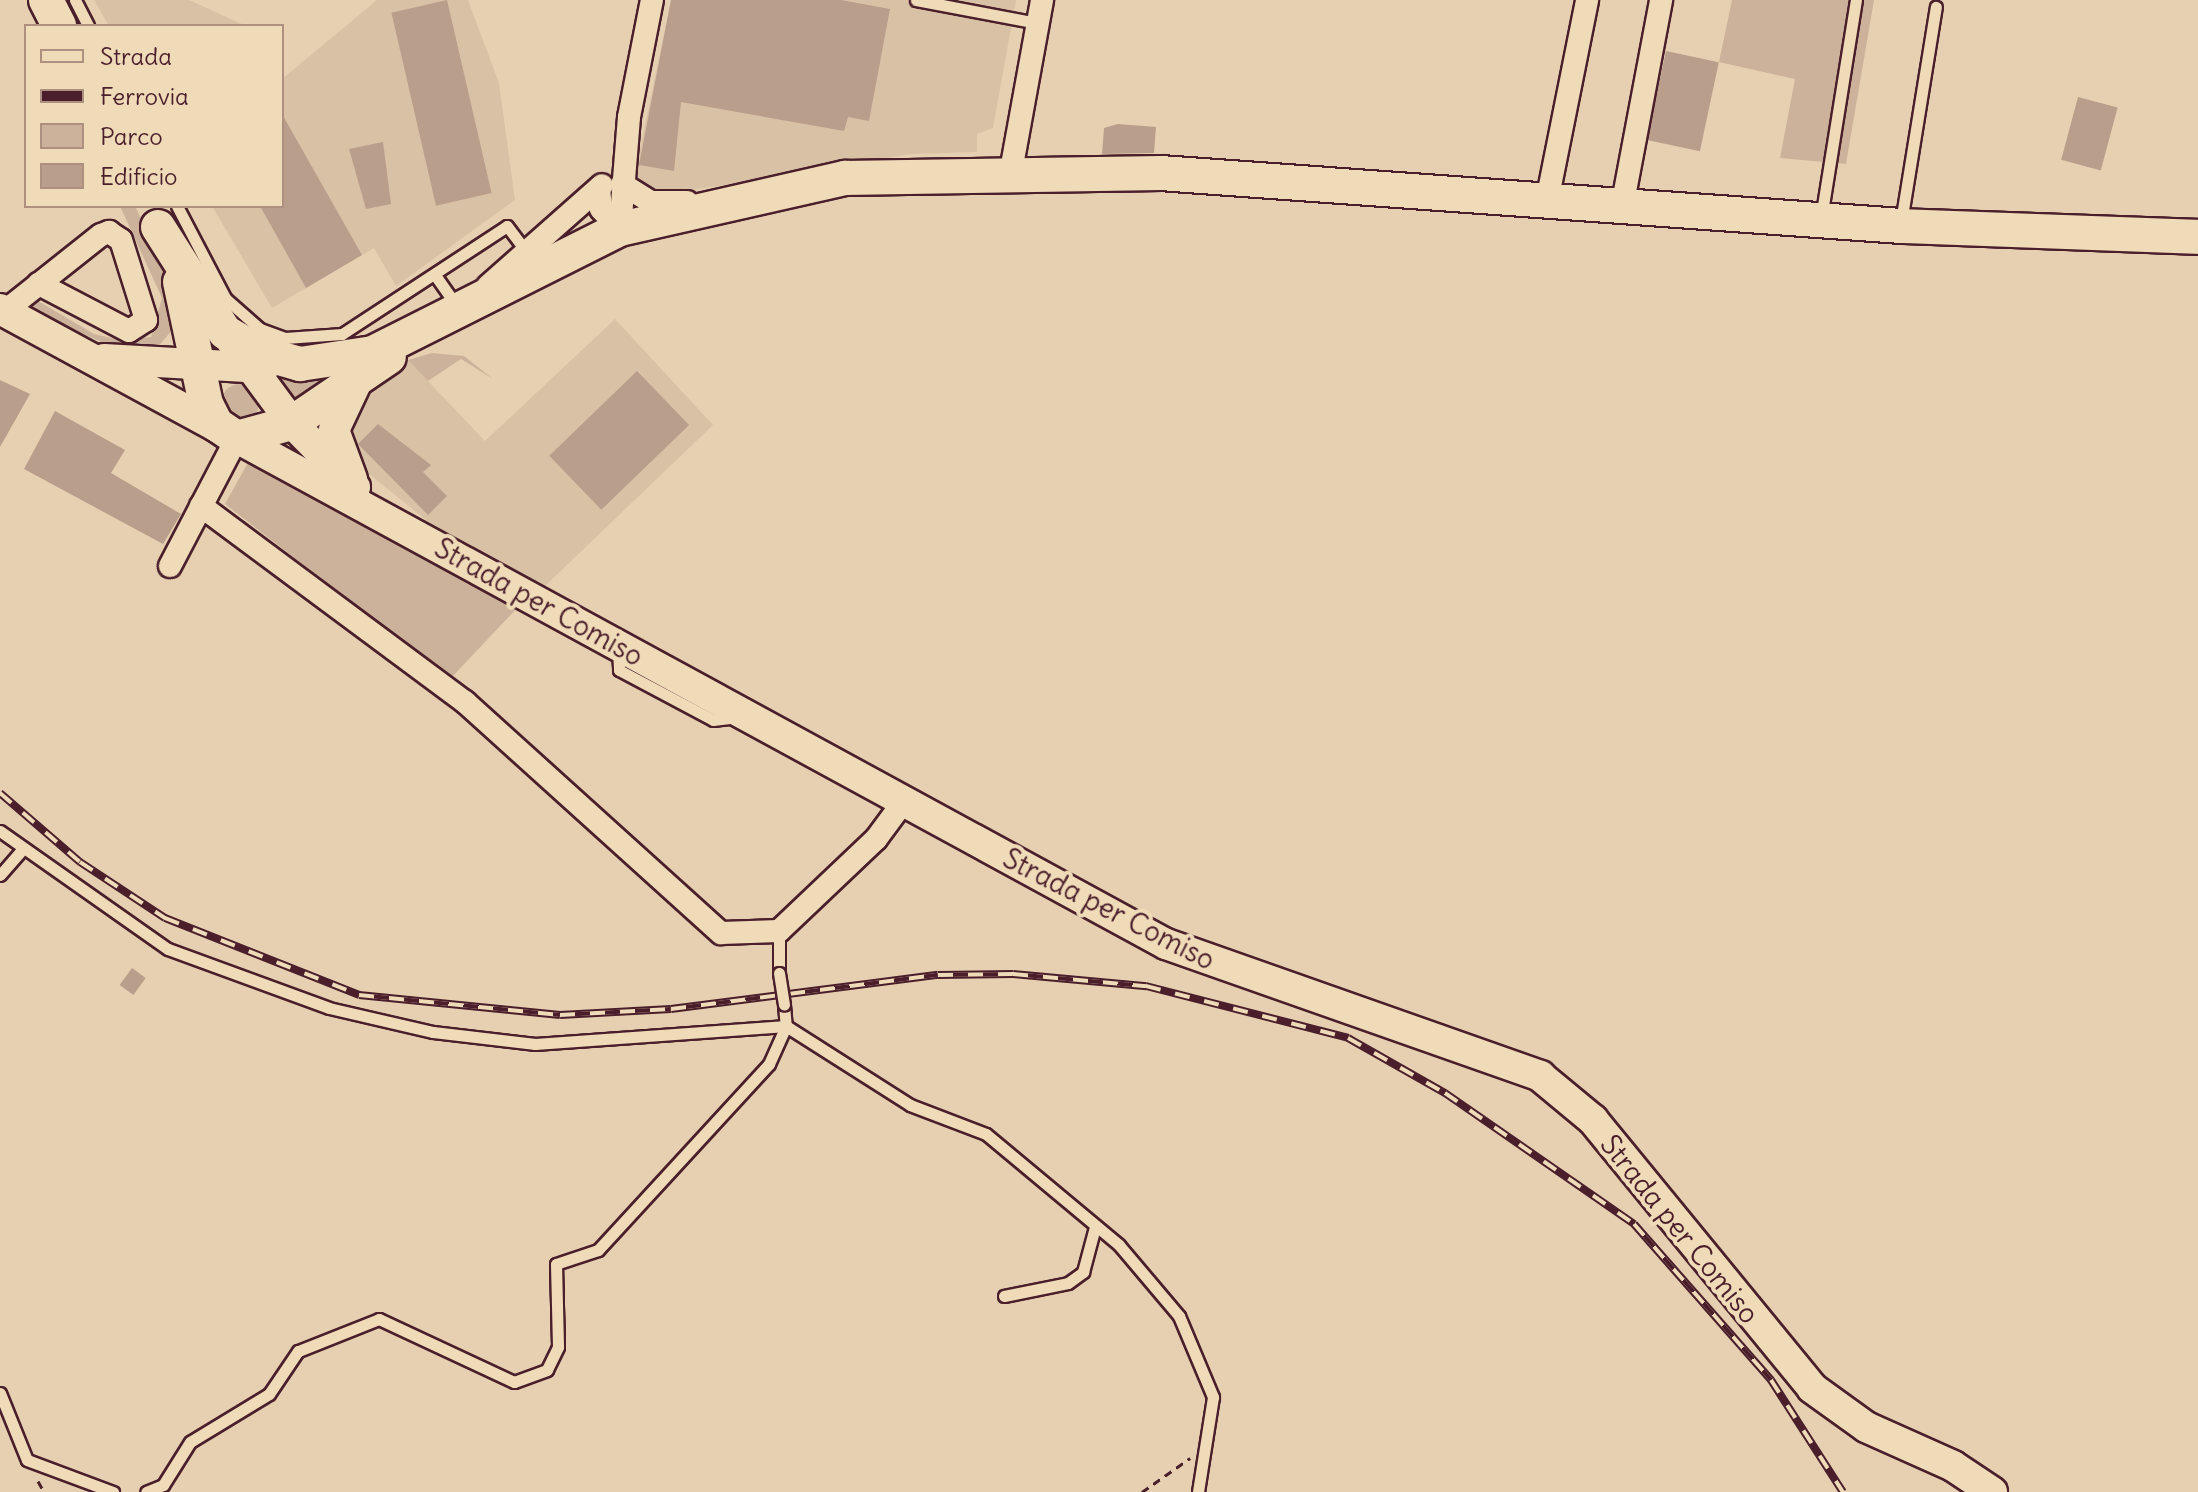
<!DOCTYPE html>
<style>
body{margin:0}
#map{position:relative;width:2198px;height:1492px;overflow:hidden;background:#e6d0b1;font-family:Delius,sans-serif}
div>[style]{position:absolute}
.built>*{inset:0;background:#d9c1a6}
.green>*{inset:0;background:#ccb29a}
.round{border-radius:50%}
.building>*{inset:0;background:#ba9e8c;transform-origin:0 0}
.path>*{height:3px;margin-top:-1.5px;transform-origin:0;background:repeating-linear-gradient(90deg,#4a1f2b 0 8px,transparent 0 14px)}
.roads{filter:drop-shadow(2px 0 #4a1f2b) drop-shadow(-2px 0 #4a1f2b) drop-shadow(0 2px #4a1f2b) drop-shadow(0 -2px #4a1f2b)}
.service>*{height:11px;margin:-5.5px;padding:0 5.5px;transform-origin:5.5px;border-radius:5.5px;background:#f0dbb9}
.minor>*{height:22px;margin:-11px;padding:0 11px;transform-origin:11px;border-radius:11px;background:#f0dbb9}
.secondary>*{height:30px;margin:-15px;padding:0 15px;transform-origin:15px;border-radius:15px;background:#f0dbb9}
.primary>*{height:34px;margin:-17px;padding:0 17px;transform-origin:17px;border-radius:17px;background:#f0dbb9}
.rail>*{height:8px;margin-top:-4px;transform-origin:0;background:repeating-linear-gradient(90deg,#f0dbb9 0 15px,#4a1f2b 0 30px);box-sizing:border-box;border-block:2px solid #4a1f2b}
.bridges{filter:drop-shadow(2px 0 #4a1f2b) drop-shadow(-2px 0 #4a1f2b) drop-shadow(0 2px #4a1f2b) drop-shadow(0 -2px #4a1f2b)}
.service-bridge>*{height:11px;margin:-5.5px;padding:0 5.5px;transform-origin:5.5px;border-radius:5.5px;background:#f0dbb9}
span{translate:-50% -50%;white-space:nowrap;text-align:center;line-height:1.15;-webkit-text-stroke:8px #f0dbb9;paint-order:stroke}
.street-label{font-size:28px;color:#4a1f2b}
.legend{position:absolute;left:24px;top:24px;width:260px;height:184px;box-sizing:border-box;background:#f0dbb9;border:2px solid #ae9080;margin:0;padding:10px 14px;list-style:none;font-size:24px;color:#4a1f2b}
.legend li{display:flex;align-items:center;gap:16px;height:40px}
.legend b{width:40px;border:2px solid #ae9080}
</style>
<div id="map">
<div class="built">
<i style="clip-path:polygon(94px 0,189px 0,246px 26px,109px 26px)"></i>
<i style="clip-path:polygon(377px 0,468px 0,499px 83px,515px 200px,396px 286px,374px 248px,272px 308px,212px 206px,282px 206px,282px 79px)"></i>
<i style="clip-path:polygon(671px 0,1016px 0,993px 128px,977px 134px,977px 152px,911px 154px,680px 192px,644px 187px,628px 163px,637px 164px)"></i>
<i style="clip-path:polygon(615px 319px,713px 425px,544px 587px,432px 525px,358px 465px,347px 433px,364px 390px,408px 360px,485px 441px)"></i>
</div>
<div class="green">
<i style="clip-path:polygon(1732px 0,1874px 0,1846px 164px,1780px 158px,1795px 79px,1719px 62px)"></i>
<i style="clip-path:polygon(120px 206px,135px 206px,170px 282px,173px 329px,157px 348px,126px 353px,28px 309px,38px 301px,94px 334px,120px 340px,151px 337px,162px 298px)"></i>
<i style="clip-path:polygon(432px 353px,464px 356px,493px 379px,461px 359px,428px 381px,408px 360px)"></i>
<i style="clip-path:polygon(338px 372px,298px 413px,268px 374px)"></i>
<i class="round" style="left:221px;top:384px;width:38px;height:38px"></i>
<i style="clip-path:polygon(250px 459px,521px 604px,450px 679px,225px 504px)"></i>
</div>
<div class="building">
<i style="left:447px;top:0;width:198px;height:57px;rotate:77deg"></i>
<i style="clip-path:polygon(671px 0,841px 0,890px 9px,869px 121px,848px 117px,844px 131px,681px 102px,674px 171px,639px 165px)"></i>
<i style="left:1666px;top:51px;width:54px;height:91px;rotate:12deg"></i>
<i style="left:2078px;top:97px;width:41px;height:65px;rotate:15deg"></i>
<i style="clip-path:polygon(282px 114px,362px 255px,306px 288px,260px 206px,282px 206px)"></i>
<i style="clip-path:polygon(1118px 124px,1156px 127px,1154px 153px,1102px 154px,1104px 128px)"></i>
<i style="clip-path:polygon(383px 142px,391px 204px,366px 209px,349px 149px)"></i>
<i style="left:637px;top:371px;width:75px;height:122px;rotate:46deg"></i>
<i style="clip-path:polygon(0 380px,30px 394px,0 447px)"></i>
<i style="clip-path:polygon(55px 411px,125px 450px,111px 473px,181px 514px,163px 544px,24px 469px)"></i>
<i style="clip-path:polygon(378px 424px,431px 465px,423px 472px,447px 496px,428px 515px,358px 444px)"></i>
<i style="left:132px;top:968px;width:17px;height:21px;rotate:36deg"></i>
</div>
<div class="path">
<i style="left:38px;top:1481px;width:13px;rotate:61deg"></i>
<i style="left:1142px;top:1492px;width:59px;rotate:-35.3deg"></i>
</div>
<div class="roads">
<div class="service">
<i style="left:75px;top:0;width:29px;rotate:63deg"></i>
<i style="left:916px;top:0;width:124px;rotate:10.7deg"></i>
<i style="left:177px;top:206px;width:104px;rotate:62.4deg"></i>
<i style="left:225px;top:298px;width:47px;rotate:41.5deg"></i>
<i style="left:260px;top:329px;width:27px;rotate:20deg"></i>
<i style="left:285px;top:338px;width:57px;rotate:-4deg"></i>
<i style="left:342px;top:334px;width:197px;rotate:-33.2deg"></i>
<i style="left:507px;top:226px;width:30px;rotate:53deg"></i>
<i style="left:1821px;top:218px;width:221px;rotate:-80.9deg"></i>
<i style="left:1901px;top:222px;width:218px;rotate:-80.8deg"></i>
<i style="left:435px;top:275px;width:39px;rotate:55deg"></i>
<i style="left:618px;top:649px;width:21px;rotate:87deg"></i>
<i style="left:619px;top:670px;width:106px;rotate:28deg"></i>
<i style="left:713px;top:720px;width:23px;rotate:-7deg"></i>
<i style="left:0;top:831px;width:205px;rotate:35.1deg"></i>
<i style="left:168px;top:949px;width:171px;rotate:20.1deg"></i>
<i style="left:329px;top:1008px;width:107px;rotate:13deg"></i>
<i style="left:433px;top:1032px;width:103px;rotate:6.7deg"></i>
<i style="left:535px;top:1044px;width:252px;rotate:-4.1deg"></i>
<i style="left:786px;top:1026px;width:42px;rotate:114.1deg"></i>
<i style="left:769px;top:1064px;width:253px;rotate:132.6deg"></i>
<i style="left:598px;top:1250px;width:44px;rotate:161.6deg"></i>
<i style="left:556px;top:1264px;width:83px;rotate:88.6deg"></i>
<i style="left:558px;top:1347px;width:25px;rotate:116deg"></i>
<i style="left:547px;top:1370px;width:35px;rotate:160deg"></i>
<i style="left:514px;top:1382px;width:149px;rotate:-155deg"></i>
<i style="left:379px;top:1319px;width:87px;rotate:158.4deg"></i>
<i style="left:298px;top:1351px;width:52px;rotate:124deg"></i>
<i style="left:269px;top:1394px;width:92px;rotate:148.7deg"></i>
<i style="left:190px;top:1442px;width:51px;rotate:122.1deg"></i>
<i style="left:163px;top:1485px;width:18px;rotate:158deg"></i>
<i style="left:0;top:875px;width:32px;rotate:-49deg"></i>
<i style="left:779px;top:973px;width:42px;rotate:-90deg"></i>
<i style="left:784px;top:1005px;width:21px;rotate:85deg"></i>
<i style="left:786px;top:1026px;width:147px;rotate:32.5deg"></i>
<i style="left:910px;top:1105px;width:81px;rotate:20.9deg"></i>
<i style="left:986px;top:1134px;width:173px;rotate:39.8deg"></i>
<i style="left:1119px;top:1245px;width:93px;rotate:49.8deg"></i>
<i style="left:1179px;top:1316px;width:88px;rotate:67.2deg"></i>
<i style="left:1213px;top:1397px;width:96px;rotate:99deg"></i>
<i style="left:1004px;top:1296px;width:65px;rotate:-11.5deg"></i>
<i style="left:1068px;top:1283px;width:19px;rotate:-36deg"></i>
<i style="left:1083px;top:1272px;width:47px;rotate:-75.1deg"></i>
<i style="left:0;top:1393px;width:72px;rotate:68.1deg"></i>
<i style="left:27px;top:1460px;width:92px;rotate:20.4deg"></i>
</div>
<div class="minor">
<i style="left:1011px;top:171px;width:174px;rotate:-79.7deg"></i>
<i style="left:622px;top:184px;width:34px;rotate:32deg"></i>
<i style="left:651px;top:202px;width:36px"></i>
<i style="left:599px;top:189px;width:20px;rotate:84deg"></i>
<i style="left:601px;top:209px;width:28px;rotate:46deg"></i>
<i style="left:620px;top:229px;width:112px;rotate:-85.4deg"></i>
<i style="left:629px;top:117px;width:119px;rotate:-78.9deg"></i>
<i style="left:1548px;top:196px;width:200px;rotate:-78.7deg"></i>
<i style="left:1623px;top:202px;width:206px;rotate:-79.3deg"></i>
<i style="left:488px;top:286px;width:152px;rotate:-41.5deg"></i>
<i style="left:5px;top:311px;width:122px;rotate:-38.4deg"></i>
<i style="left:101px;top:235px;width:9px;rotate:-21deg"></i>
<i style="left:109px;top:232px;width:14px;rotate:34deg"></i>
<i style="left:121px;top:240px;width:84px;rotate:72.6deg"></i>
<i style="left:146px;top:320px;width:20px;rotate:147deg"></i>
<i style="left:129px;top:331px;width:102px;rotate:-152.4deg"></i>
<i style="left:201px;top:506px;width:329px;rotate:36.6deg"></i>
<i style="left:465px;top:702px;width:345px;rotate:42.1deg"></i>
<i style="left:721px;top:933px;width:58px;rotate:-2deg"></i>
<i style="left:779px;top:931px;width:134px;rotate:-43.5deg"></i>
<i style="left:876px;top:839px;width:47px;rotate:-53.6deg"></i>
<i style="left:170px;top:566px;width:144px;rotate:-62.4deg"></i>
</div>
<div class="secondary">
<i style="left:0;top:309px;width:262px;rotate:28.5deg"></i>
<i style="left:225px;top:332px;width:113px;rotate:53.6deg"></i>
<i style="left:292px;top:423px;width:90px;rotate:45.5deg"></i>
<i style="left:104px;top:359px;width:160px;rotate:3.2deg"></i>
<i style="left:237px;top:438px;width:1058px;rotate:28.58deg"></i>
<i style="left:1166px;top:944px;width:397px;rotate:19.4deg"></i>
<i style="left:1540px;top:1076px;width:69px;rotate:39.7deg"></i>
<i style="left:1593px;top:1120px;width:346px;rotate:50.7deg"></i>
<i style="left:1812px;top:1388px;width:67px;rotate:35.8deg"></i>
<i style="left:1866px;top:1427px;width:95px;rotate:24.1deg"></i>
<i style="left:1953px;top:1466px;width:47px;rotate:33.7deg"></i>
<i style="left:352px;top:479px;width:52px;rotate:-110.2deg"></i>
<i style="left:334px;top:430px;width:56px;rotate:-64.8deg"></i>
</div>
<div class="primary">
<i style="left:46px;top:0;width:29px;rotate:63deg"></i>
<i style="left:158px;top:227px;width:125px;rotate:57.5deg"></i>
<i style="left:225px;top:332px;width:42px;rotate:30.3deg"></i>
<i style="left:261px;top:353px;width:41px;rotate:15.8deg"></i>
<i style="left:300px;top:364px;width:74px;rotate:-8.6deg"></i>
<i style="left:373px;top:353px;width:276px;rotate:-26.7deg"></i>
<i style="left:620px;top:229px;width:231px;rotate:-12.8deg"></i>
<i style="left:845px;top:178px;width:315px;rotate:-0.9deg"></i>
<i style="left:1160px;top:173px;width:743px;rotate:4.09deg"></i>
<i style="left:1901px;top:226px;width:297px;rotate:2.1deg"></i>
<i style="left:180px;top:282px;width:125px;rotate:78deg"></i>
<i style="left:206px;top:404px;width:22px;rotate:63deg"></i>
<i style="left:216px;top:424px;width:25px;rotate:34deg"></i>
<i style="left:237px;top:438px;width:57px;rotate:-15.3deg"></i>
<i style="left:292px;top:423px;width:117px;rotate:-34.2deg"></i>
</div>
</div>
<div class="rail">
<i style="left:0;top:793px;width:106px;rotate:40.8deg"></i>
<i style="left:80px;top:862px;width:102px;rotate:33.4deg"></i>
<i style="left:165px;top:918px;width:209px;rotate:21.6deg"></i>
<i style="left:359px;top:995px;width:202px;rotate:5.7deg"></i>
<i style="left:560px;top:1015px;width:111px;rotate:-3.1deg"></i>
<i style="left:671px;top:1009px;width:269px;rotate:-7.3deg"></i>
<i style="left:938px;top:975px;width:75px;rotate:-0.8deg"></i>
<i style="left:1013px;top:974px;width:134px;rotate:5.2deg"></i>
<i style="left:1146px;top:986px;width:209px;rotate:14.4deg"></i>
<i style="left:1348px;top:1038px;width:112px;rotate:29.6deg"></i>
<i style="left:1445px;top:1093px;width:230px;rotate:34.7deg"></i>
<i style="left:1634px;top:1224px;width:208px;rotate:48.7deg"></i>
<i style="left:1771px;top:1380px;width:133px;rotate:57.3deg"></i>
</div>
<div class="bridges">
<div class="service-bridge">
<i style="left:779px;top:973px;width:32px;rotate:81deg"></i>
</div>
</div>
<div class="street-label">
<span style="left:539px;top:602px;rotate:29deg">Strada per Comiso</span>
<span style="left:1109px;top:909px;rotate:27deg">Strada per Comiso</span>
<span style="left:1680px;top:1229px;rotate:51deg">Strada per Comiso</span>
</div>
<ul class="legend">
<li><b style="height:10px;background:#f0dbb9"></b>Strada</li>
<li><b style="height:10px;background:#4a1f2b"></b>Ferrovia</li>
<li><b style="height:22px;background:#ccb29a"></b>Parco</li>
<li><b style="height:22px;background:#ba9e8c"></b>Edificio</li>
</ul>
</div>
